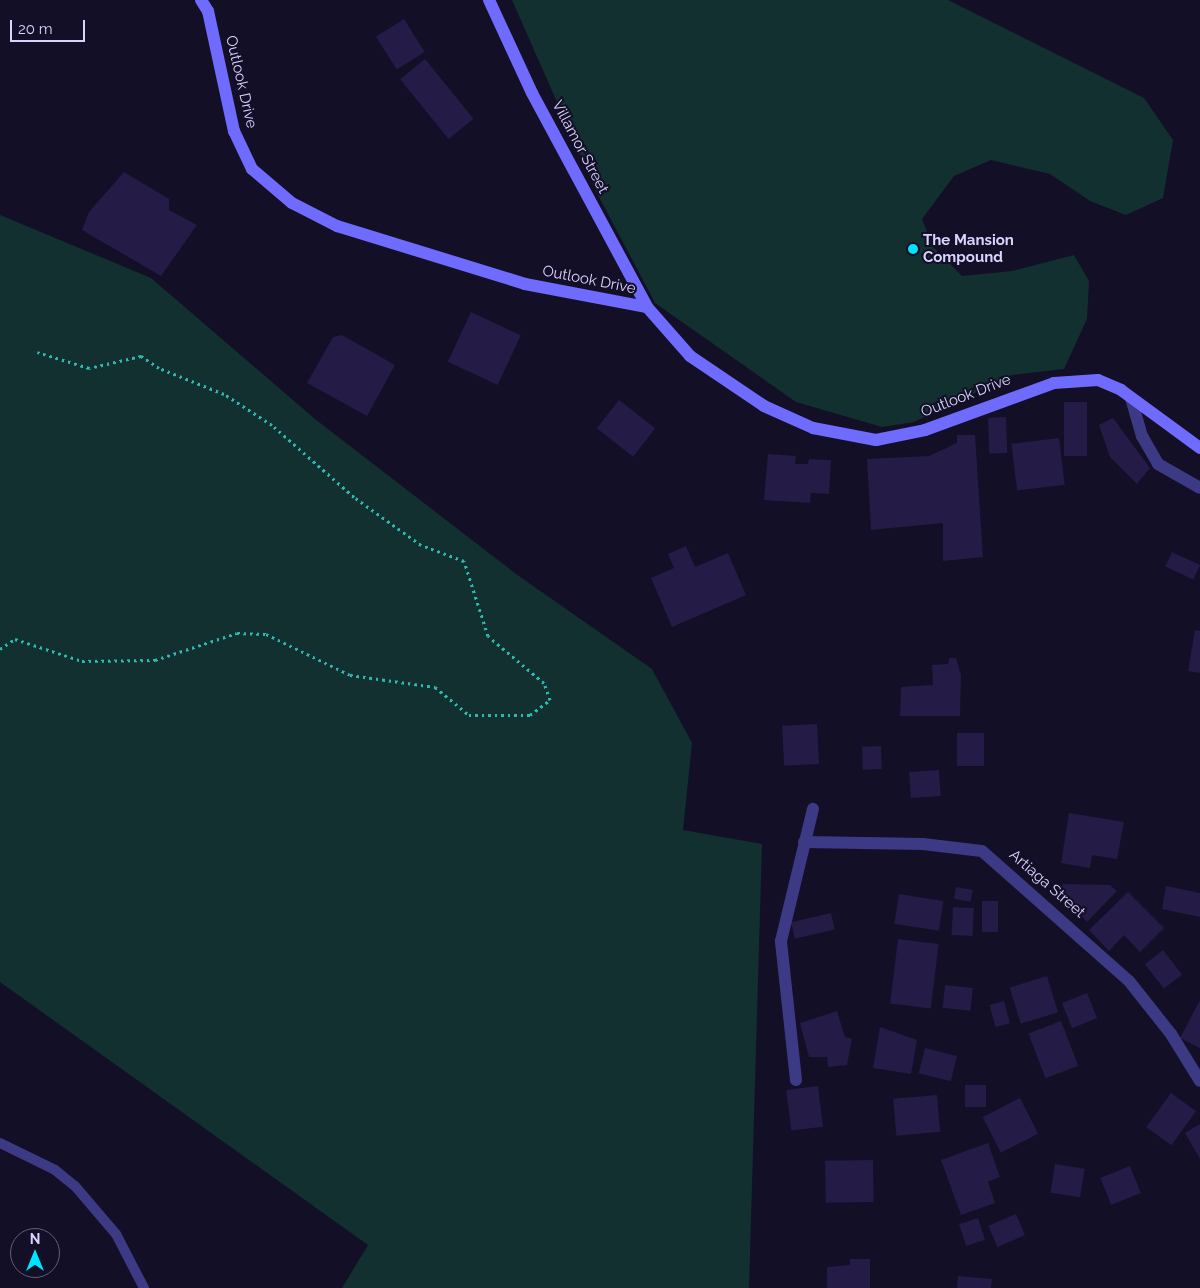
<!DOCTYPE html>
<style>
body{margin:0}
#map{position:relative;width:1200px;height:1288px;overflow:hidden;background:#130f26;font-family:Raleway,sans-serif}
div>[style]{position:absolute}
.green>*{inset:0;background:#12302f}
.building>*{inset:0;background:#241b47;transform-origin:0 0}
.path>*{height:3px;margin-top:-1.5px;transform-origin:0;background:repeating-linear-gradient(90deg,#2fb8b0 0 2.5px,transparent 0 6.5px)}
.lane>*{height:10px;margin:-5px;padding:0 5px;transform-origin:5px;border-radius:5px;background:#3d3a85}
.street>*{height:12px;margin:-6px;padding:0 6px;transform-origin:6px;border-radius:6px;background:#3d3a85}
.secondary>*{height:12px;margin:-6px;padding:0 6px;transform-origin:6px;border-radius:6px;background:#6f6bff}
.dots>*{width:14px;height:14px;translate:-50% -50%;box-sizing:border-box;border:2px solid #130f26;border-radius:50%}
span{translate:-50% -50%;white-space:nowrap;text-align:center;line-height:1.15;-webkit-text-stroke:4px #130f26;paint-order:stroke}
.street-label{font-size:15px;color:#d9d4ff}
.poi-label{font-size:15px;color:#d9d4ff;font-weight:700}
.left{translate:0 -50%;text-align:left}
.north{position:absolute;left:10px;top:1228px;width:50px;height:50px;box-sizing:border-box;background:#130f26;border:1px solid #625e7d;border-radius:50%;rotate:0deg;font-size:14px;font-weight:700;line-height:20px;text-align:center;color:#d9d4ff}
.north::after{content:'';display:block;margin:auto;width:18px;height:22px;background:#00e5ff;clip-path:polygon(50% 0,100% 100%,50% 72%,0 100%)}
.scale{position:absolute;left:10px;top:20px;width:75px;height:22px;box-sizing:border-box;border:2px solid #d9d4ff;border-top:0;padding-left:6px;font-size:15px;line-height:18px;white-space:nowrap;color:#d9d4ff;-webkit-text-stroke:4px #130f26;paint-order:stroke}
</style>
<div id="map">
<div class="green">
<i style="clip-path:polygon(512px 0,948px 0,1144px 98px,1173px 140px,1163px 198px,1126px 215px,1090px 201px,1050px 174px,991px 160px,954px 176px,922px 219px,933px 247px,962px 276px,1012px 271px,1074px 255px,1089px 281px,1087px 319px,1064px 369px,1012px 375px,914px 422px,882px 427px,796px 402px,655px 303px,598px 195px)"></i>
<i style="clip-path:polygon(0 215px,151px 278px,315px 419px,516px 574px,652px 669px,692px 743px,683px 830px,762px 844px,749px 1288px,342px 1288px,368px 1245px,0 982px)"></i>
</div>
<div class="building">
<i style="left:404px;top:19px;width:39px;height:33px;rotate:58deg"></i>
<i style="left:425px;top:59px;width:77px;height:32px;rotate:51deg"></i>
<i style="clip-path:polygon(124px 172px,169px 199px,169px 210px,197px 225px,161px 276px,82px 230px,89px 212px)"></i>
<i style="left:471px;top:312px;width:55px;height:55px;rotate:25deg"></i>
<i style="clip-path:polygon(342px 335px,395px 365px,367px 416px,307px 383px,333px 337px)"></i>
<i style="left:619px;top:400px;width:46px;height:36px;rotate:38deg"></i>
<i style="left:1064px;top:402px;width:23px;height:54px"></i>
<i style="left:1006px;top:417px;width:36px;height:18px;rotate:88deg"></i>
<i style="clip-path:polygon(1113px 418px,1150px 468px,1137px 484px,1110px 457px,1099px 425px)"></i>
<i style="clip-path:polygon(957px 435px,975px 435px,983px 557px,943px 561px,943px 523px,871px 530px,867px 459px,929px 456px,957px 443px)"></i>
<i style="left:1059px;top:438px;width:47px;height:48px;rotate:83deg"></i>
<i style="clip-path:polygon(768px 454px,796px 456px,795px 464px,808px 464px,809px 459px,831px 460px,829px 494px,811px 493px,810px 503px,764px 500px)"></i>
<i style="clip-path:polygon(686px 546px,695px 567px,728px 553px,746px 595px,672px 627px,651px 578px,674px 568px,668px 554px)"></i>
<i style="left:1172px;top:552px;width:31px;height:16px;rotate:25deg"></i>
<i style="clip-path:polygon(1195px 630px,1200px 631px,1200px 673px,1188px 671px)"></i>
<i style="clip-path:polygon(949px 658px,956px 658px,961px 675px,960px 716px,900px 716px,901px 687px,933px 685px,932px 665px,948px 664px)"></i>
<i style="left:817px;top:724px;width:40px;height:35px;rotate:87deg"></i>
<i style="left:957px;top:733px;width:27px;height:33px"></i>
<i style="left:881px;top:746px;width:23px;height:19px;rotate:88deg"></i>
<i style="left:939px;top:770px;width:26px;height:30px;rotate:86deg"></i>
<i style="clip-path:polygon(1069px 813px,1124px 822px,1117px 859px,1092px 855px,1090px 868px,1061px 863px)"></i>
<i style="clip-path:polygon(1063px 884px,1110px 885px,1117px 891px,1087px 922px,1059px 891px)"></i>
<i style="clip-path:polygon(1166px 886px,1200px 893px,1200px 917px,1162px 909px)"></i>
<i style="left:956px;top:887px;width:17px;height:12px;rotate:10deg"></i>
<i style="clip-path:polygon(1128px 892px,1164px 928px,1140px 952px,1124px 935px,1109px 951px,1089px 930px)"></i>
<i style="left:899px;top:894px;width:45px;height:30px;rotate:9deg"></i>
<i style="left:982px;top:901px;width:16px;height:31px"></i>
<i style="left:953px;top:907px;width:21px;height:28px;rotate:3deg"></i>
<i style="left:831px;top:913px;width:17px;height:41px;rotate:77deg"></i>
<i style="left:898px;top:939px;width:41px;height:65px;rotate:7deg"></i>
<i style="left:1163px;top:950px;width:31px;height:23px;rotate:52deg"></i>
<i style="left:1047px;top:976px;width:38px;height:39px;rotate:73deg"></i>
<i style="left:945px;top:985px;width:28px;height:23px;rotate:6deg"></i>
<i style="left:1087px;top:993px;width:27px;height:27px;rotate:68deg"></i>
<i style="clip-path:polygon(1200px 1000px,1200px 1048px,1180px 1038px)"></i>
<i style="left:1004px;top:1001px;width:23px;height:15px;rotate:75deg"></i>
<i style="clip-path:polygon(837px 1011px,845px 1037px,852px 1039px,847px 1065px,828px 1067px,827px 1057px,809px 1057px,800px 1023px)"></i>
<i style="left:1061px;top:1021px;width:48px;height:35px;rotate:69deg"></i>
<i style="clip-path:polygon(880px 1027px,917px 1040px,911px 1074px,873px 1068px)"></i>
<i style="left:925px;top:1048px;width:33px;height:26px;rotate:14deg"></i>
<i style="left:965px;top:1085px;width:21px;height:22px"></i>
<i style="left:818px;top:1086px;width:41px;height:32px;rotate:83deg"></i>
<i style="left:1171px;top:1093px;width:31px;height:42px;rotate:36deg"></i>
<i style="left:937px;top:1095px;width:37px;height:44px;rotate:85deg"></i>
<i style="left:1020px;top:1098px;width:40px;height:42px;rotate:63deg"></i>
<i style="clip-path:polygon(1200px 1124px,1200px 1159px,1185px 1133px)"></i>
<i style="clip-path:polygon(988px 1143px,1000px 1177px,988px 1182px,995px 1203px,961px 1215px,941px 1160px)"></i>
<i style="left:873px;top:1160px;width:42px;height:48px;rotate:89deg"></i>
<i style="left:1055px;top:1164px;width:30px;height:29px;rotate:9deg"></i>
<i style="left:1130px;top:1166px;width:29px;height:32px;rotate:68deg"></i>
<i style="left:1016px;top:1214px;width:23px;height:30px;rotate:67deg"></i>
<i style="left:978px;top:1218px;width:23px;height:20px;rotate:72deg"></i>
<i style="clip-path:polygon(850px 1259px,870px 1259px,870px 1288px,827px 1288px,827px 1267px,850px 1265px)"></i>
<i style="clip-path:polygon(958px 1276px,992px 1279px,991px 1288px,957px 1288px)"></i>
</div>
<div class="path">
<i style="left:0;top:649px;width:18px;rotate:-34deg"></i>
<i style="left:15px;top:639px;width:71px;rotate:18.2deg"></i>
<i style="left:82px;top:661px;width:73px;rotate:-0.8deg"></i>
<i style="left:155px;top:660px;width:86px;rotate:-18.2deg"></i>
<i style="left:237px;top:633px;width:29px;rotate:2deg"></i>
<i style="left:266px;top:634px;width:93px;rotate:26deg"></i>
<i style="left:350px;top:675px;width:86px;rotate:8deg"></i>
<i style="left:435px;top:687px;width:44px;rotate:39.5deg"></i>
<i style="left:469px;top:715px;width:61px"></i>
<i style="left:530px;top:715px;width:25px;rotate:-37deg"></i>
<i style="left:550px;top:700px;width:18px;rotate:-109deg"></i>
<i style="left:544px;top:683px;width:73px;rotate:-140deg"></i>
<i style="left:488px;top:636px;width:79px;rotate:-107.7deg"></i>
<i style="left:464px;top:561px;width:46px;rotate:-159.6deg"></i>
<i style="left:421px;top:545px;width:82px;rotate:-144.4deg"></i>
<i style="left:354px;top:497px;width:109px;rotate:-138.7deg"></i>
<i style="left:272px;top:425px;width:57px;rotate:-147.1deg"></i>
<i style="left:224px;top:394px;width:70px;rotate:-158.2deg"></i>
<i style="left:159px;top:368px;width:22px;rotate:-146deg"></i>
<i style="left:141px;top:356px;width:53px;rotate:167deg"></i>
<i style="left:89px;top:368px;width:54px;rotate:-162.9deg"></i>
</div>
<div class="lane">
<i style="left:0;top:1143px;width:61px;rotate:26.1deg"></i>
<i style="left:55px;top:1170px;width:26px;rotate:39deg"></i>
<i style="left:75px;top:1186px;width:63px;rotate:49.5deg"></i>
<i style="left:116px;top:1234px;width:61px;rotate:62.6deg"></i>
</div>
<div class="street">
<i style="left:1131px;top:398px;width:40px;rotate:74deg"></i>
<i style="left:1142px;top:436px;width:32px;rotate:60deg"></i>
<i style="left:1158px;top:464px;width:48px;rotate:29.7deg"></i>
<i style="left:804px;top:842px;width:119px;rotate:1deg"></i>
<i style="left:923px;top:844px;width:59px;rotate:6.8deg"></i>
<i style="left:982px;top:851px;width:196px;rotate:41.5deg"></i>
<i style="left:1129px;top:981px;width:68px;rotate:51.6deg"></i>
<i style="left:1171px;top:1034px;width:55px;rotate:58.3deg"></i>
<i style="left:796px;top:1080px;width:140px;rotate:-96.2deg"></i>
<i style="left:781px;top:941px;width:136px;rotate:-76.4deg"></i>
</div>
<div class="secondary">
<i style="left:201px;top:0;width:13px;rotate:58deg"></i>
<i style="left:208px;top:11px;width:123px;rotate:77.8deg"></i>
<i style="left:234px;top:131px;width:42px;rotate:64.7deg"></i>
<i style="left:252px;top:169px;width:52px;rotate:40.4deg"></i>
<i style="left:292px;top:203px;width:51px;rotate:27.1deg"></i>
<i style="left:337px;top:226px;width:197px;rotate:17.1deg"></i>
<i style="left:525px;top:284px;width:124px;rotate:10.7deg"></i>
<i style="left:489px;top:0;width:102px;rotate:65.2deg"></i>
<i style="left:532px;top:93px;width:243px;rotate:61.7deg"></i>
<i style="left:647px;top:307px;width:65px;rotate:48.7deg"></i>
<i style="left:690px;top:356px;width:89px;rotate:34deg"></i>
<i style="left:764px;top:406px;width:54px;rotate:24.2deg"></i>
<i style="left:813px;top:428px;width:64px;rotate:10.8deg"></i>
<i style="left:876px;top:440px;width:50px;rotate:-11.5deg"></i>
<i style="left:925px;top:430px;width:137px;rotate:-20deg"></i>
<i style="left:1054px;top:383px;width:44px;rotate:-3.9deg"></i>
<i style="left:1098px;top:380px;width:25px;rotate:23deg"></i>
<i style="left:1121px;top:390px;width:98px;rotate:36.3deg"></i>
</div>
<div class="dots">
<i style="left:913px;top:249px;background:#00e5ff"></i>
</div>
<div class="street-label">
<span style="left:241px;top:82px;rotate:77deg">Outlook Drive</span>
<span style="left:580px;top:147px;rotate:62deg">Villamor Street</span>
<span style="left:589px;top:280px;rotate:11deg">Outlook Drive</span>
<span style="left:966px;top:396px;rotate:-21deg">Outlook Drive</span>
<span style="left:1047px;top:884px;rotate:41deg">Artiaga Street</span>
</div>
<div class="poi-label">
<span class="left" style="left:923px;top:249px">The Mansion<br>Compound</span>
</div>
<div class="north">N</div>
<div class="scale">20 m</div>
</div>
